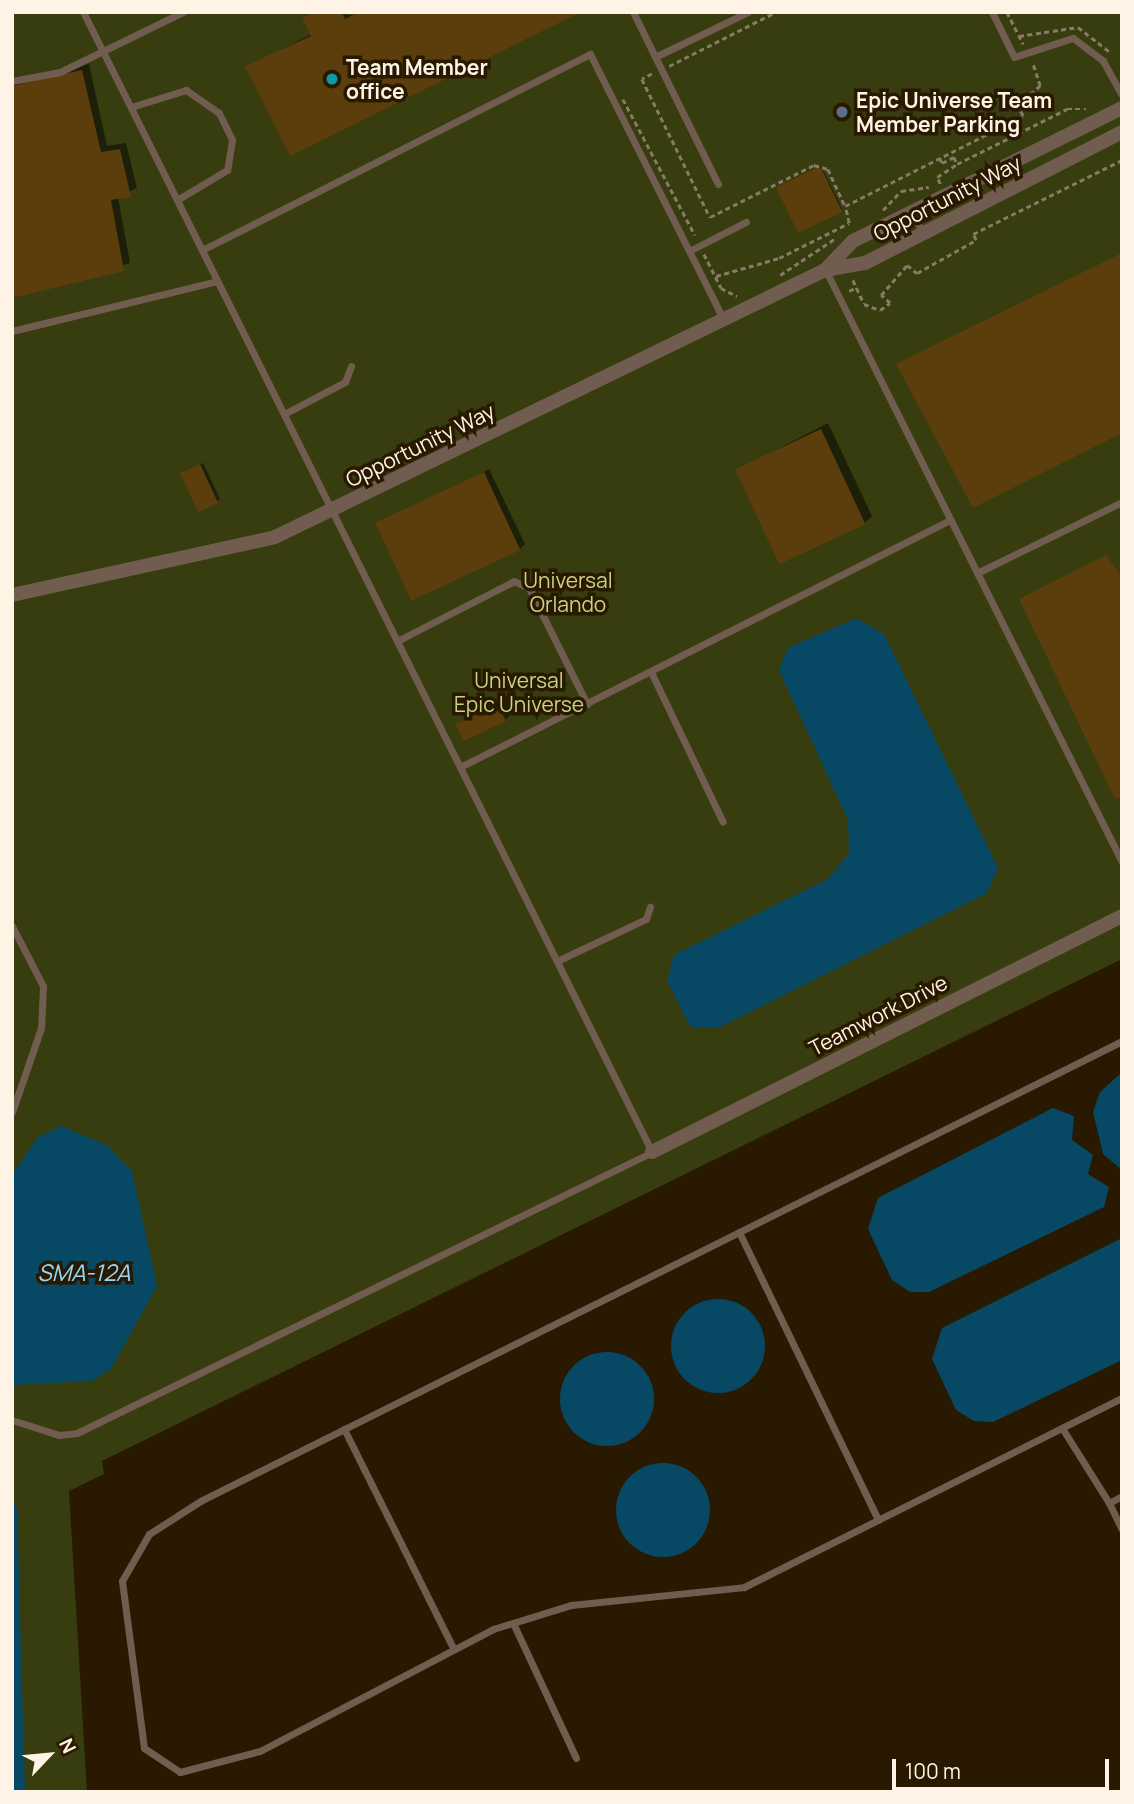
<!DOCTYPE html>
<style>
body{margin:0}
#map{position:relative;width:1134px;height:1804px;overflow:hidden;background:#291901;font-family:Manrope,sans-serif}
div>[style]{position:absolute}
.green>*{inset:0;background:#373d0f}
.water>*{inset:0;background:#074964}
.round{border-radius:50%}
.shadow>*{inset:0;background:#0007;transform-origin:0 0}
.building>*{inset:0;background:#5b3e0b;transform-origin:0 0}
.path>*{height:2.5px;margin-top:-1.25px;transform-origin:0;background:repeating-linear-gradient(90deg,#887a66 0 5px,transparent 0 8.5px)}
.service>*{height:7px;margin:-3.5px;padding:0 3.5px;transform-origin:3.5px;border-radius:3.5px;background:#715c50}
.minor>*{height:14px;margin:-7px;padding:0 7px;transform-origin:7px;border-radius:7px;background:#715c50}
.dots>*{width:19px;height:19px;translate:-50% -50%;box-sizing:border-box;border:4px solid #291901;border-radius:50%}
span{translate:-50% -50%;white-space:nowrap;text-align:center;line-height:1.15;-webkit-text-stroke:7px #291901;paint-order:stroke}
.poi-label{font-size:21px;color:#fef3e4;font-weight:700}
.left{translate:0 -50%;text-align:left}
.street-label{font-size:21px;color:#fef3e4}
.park-label{font-size:21px;color:#c7d382}
.water-label{font-size:23px;color:#95d8fb;font-style:italic}
.frame{position:absolute;inset:0;border:14px solid #fef3e4;pointer-events:none}
.north{position:absolute;left:14px;top:1720px;width:70px;height:70px;-webkit-text-stroke:5px #291901;paint-order:stroke;rotate:64deg;font-size:19px;font-weight:700;line-height:28px;text-align:center;color:#fef3e4}
.north::after{content:'';display:block;margin:auto;width:24px;height:32px;background:#fef3e4;clip-path:polygon(50% 0,100% 100%,50% 72%,0 100%)}
.scale{position:absolute;left:892px;top:1759px;width:217px;height:32px;box-sizing:border-box;border:4px solid #fef3e4;border-top:0;padding-left:9px;font-size:21px;line-height:24px;white-space:nowrap;color:#fef3e4;-webkit-text-stroke:5px #291901;paint-order:stroke}
</style>
<div id="map">
<div class="green">
<i style="clip-path:polygon(12px 12px,1122px 12px,1122px 959px,102px 1461px,104px 1474px,69px 1491px,87px 1792px,12px 1792px)"></i>
</div>
<div class="water">
<i style="clip-path:polygon(856px 618px,884px 634px,998px 868px,987px 893px,720px 1027px,691px 1028px,667px 981px,674px 955px,828px 879px,849px 853px,848px 820px,779px 670px,788px 648px)"></i>
<i style="clip-path:polygon(1122px 1072px,1122px 1170px,1103px 1154px,1093px 1112px,1100px 1092px)"></i>
<i style="clip-path:polygon(1053px 1108px,1074px 1116px,1072px 1140px,1093px 1155px,1088px 1174px,1109px 1187px,1104px 1207px,929px 1292px,910px 1292px,892px 1280px,868px 1229px,878px 1198px)"></i>
<i style="clip-path:polygon(61px 1126px,107px 1145px,132px 1171px,157px 1286px,111px 1369px,92px 1381px,12px 1385px,12px 1175px,38px 1137px)"></i>
<i style="clip-path:polygon(1122px 1238px,1122px 1360px,993px 1422px,974px 1421px,956px 1410px,932px 1359px,942px 1328px)"></i>
<i class="round" style="left:671px;top:1299px;width:94px;height:94px"></i>
<i class="round" style="left:560px;top:1352px;width:94px;height:94px"></i>
<i class="round" style="left:616px;top:1463px;width:94px;height:94px"></i>
<i style="clip-path:polygon(12px 1498px,17px 1508px,25px 1792px,12px 1792px)"></i>
</div>
<div class="shadow">
<i style="clip-path:polygon(312px 12px,351px 15px,577px 12px,247px 67px,312px 34px,304px 19px)"></i>
<i style="clip-path:polygon(89px 64px,107px 146px,126px 143px,137px 188px,118px 197px,130px 263px,12px 297px,12px 83px)"></i>
<i style="left:821px;top:166px;width:48px;height:47px;rotate:64deg"></i>
<i style="left:962px;top:197px;width:3px;height:7px;rotate:72deg"></i>
<i style="clip-path:polygon(828px 423px,872px 516px,865px 523px,737px 470px)"></i>
<i style="clip-path:polygon(203px 463px,220px 499px,217px 502px,185px 471px)"></i>
<i style="clip-path:polygon(489px 469px,525px 544px,520px 549px,379px 527px)"></i>
<i style="clip-path:polygon(509px 695px,516px 710px,505px 720px,457px 724px)"></i>
</div>
<div class="building">
<i style="clip-path:polygon(315px 12px,342px 12px,345px 19px,359px 12px,581px 12px,290px 156px,245px 66px,311px 36px,302px 18px)"></i>
<i style="clip-path:polygon(82px 70px,101px 152px,120px 149px,131px 197px,111px 200px,124px 271px,12px 298px,12px 86px)"></i>
<i style="left:820px;top:166px;width:51px;height:49px;rotate:64deg"></i>
<i style="clip-path:polygon(1122px 253px,1122px 433px,973px 508px,896px 364px)"></i>
<i style="left:821px;top:429px;width:105px;height:95px;rotate:65deg"></i>
<i style="left:200px;top:464px;width:43px;height:22px;rotate:65deg"></i>
<i style="left:484px;top:472px;width:86px;height:120px;rotate:65deg"></i>
<i style="clip-path:polygon(1106px 555px,1122px 577px,1122px 796px,1115px 799px,1019px 599px)"></i>
<i style="left:498px;top:704px;width:19px;height:47px;rotate:65deg"></i>
</div>
<div class="path">
<i style="left:135px;top:12px;width:9px"></i>
<i style="left:1007px;top:12px;width:36px;rotate:63deg"></i>
<i style="left:1019px;top:36px;width:60px;rotate:-8.7deg"></i>
<i style="left:1078px;top:27px;width:41px;rotate:38deg"></i>
<i style="left:669px;top:66px;width:120px;rotate:-26.8deg"></i>
<i style="left:652px;top:74px;width:11px;rotate:153deg"></i>
<i style="left:642px;top:79px;width:154px;rotate:63.8deg"></i>
<i style="left:710px;top:217px;width:116px;rotate:-26.6deg"></i>
<i style="left:814px;top:165px;width:15px;rotate:16deg"></i>
<i style="left:828px;top:169px;width:41px;rotate:65.3deg"></i>
<i style="left:845px;top:206px;width:199px;rotate:-26.8deg"></i>
<i style="left:1023px;top:116px;width:13px;rotate:-119deg"></i>
<i style="left:1017px;top:105px;width:30px;rotate:-40deg"></i>
<i style="left:1040px;top:86px;width:25px;rotate:-108deg"></i>
<i style="left:623px;top:99px;width:154px;rotate:62.1deg"></i>
<i style="left:940px;top:158px;width:5px;rotate:68deg"></i>
<i style="left:942px;top:163px;width:13px;rotate:-27deg"></i>
<i style="left:954px;top:157px;width:8px;rotate:67deg"></i>
<i style="left:957px;top:164px;width:123px;rotate:-26.6deg"></i>
<i style="left:1067px;top:109px;width:19px"></i>
<i style="left:940px;top:184px;width:8px;rotate:-113deg"></i>
<i style="left:937px;top:177px;width:24px;rotate:-33deg"></i>
<i style="left:883px;top:210px;width:26px;rotate:-47deg"></i>
<i style="left:901px;top:191px;width:28px;rotate:-8deg"></i>
<i style="left:704px;top:254px;width:38px;rotate:63deg"></i>
<i style="left:721px;top:288px;width:18px;rotate:27deg"></i>
<i style="left:780px;top:275px;width:67px;rotate:-33.5deg"></i>
<i style="left:716px;top:276px;width:66px;rotate:-15.9deg"></i>
<i style="left:779px;top:258px;width:78px;rotate:-26.6deg"></i>
<i style="left:849px;top:223px;width:17px;rotate:-103deg"></i>
<i style="left:853px;top:280px;width:26px;rotate:65deg"></i>
<i style="left:864px;top:304px;width:17px;rotate:21deg"></i>
<i style="left:880px;top:310px;width:12px;rotate:-35deg"></i>
<i style="left:890px;top:303px;width:12px;rotate:-138deg"></i>
<i style="left:881px;top:295px;width:40px;rotate:-49deg"></i>
<i style="left:907px;top:265px;width:13px;rotate:39deg"></i>
<i style="left:917px;top:273px;width:68px;rotate:-29.2deg"></i>
<i style="left:976px;top:240px;width:7px;rotate:-117deg"></i>
<i style="left:973px;top:234px;width:166px;rotate:-26.4deg"></i>
<i style="left:849px;top:291px;width:9px;rotate:-27deg"></i>
</div>
<div class="service">
<i style="left:633px;top:12px;width:192px;rotate:63.7deg"></i>
<i style="left:992px;top:12px;width:50px;rotate:63.9deg"></i>
<i style="left:1014px;top:57px;width:62px;rotate:-17.9deg"></i>
<i style="left:1073px;top:38px;width:38px;rotate:37deg"></i>
<i style="left:1103px;top:61px;width:39px;rotate:61deg"></i>
<i style="left:655px;top:57px;width:103px;rotate:-25.8deg"></i>
<i style="left:12px;top:81px;width:49px;rotate:-10.6deg"></i>
<i style="left:60px;top:72px;width:137px;rotate:-26deg"></i>
<i style="left:131px;top:107px;width:58px;rotate:-17.2deg"></i>
<i style="left:186px;top:90px;width:40px;rotate:34.9deg"></i>
<i style="left:219px;top:113px;width:30px;rotate:64deg"></i>
<i style="left:232px;top:140px;width:30px;rotate:99deg"></i>
<i style="left:227px;top:170px;width:58px;rotate:149deg"></i>
<i style="left:912px;top:212px;width:24px;rotate:62deg"></i>
<i style="left:202px;top:250px;width:435px;rotate:-26.8deg"></i>
<i style="left:590px;top:54px;width:297px;rotate:63.3deg"></i>
<i style="left:689px;top:251px;width:64px;rotate:-27deg"></i>
<i style="left:826px;top:271px;width:661px;rotate:63.4deg"></i>
<i style="left:12px;top:331px;width:211px;rotate:-13.7deg"></i>
<i style="left:284px;top:414px;width:69px;rotate:-27.7deg"></i>
<i style="left:345px;top:382px;width:17px;rotate:-69deg"></i>
<i style="left:977px;top:573px;width:161px;rotate:-26.1deg"></i>
<i style="left:397px;top:641px;width:131px;rotate:-27.1deg"></i>
<i style="left:514px;top:581px;width:17px;rotate:25deg"></i>
<i style="left:529px;top:588px;width:130px;rotate:63.4deg"></i>
<i style="left:651px;top:672px;width:166px;rotate:64.4deg"></i>
<i style="left:460px;top:767px;width:549px;rotate:-26.75deg"></i>
<i style="left:12px;top:926px;width:68px;rotate:62.7deg"></i>
<i style="left:43px;top:986px;width:42px;rotate:92.7deg"></i>
<i style="left:41px;top:1028px;width:89px;rotate:109deg"></i>
<i style="left:557px;top:961px;width:98px;rotate:-25.3deg"></i>
<i style="left:646px;top:919px;width:13px;rotate:-72deg"></i>
<i style="left:1122px;top:1041px;width:1028px;rotate:153.48deg"></i>
<i style="left:202px;top:1500px;width:63px;rotate:147.3deg"></i>
<i style="left:149px;top:1534px;width:54px;rotate:119.9deg"></i>
<i style="left:122px;top:1581px;width:168px;rotate:82.5deg"></i>
<i style="left:144px;top:1748px;width:43px;rotate:33.7deg"></i>
<i style="left:180px;top:1772px;width:83px;rotate:-14.7deg"></i>
<i style="left:260px;top:1751px;width:263px;rotate:-27.6deg"></i>
<i style="left:493px;top:1629px;width:82px;rotate:-17.1deg"></i>
<i style="left:571px;top:1605px;width:174px;rotate:-5.9deg"></i>
<i style="left:744px;top:1587px;width:423px;rotate:-26.6deg"></i>
<i style="left:739px;top:1232px;width:320px;rotate:64.2deg"></i>
<i style="left:12px;top:1420px;width:49px;rotate:17.7deg"></i>
<i style="left:59px;top:1435px;width:18px;rotate:-6deg"></i>
<i style="left:77px;top:1433px;width:640px;rotate:-26.04deg"></i>
<i style="left:652px;top:1152px;width:1274px;rotate:-116.52deg"></i>
<i style="left:1062px;top:1428px;width:89px;rotate:57.9deg"></i>
<i style="left:344px;top:1429px;width:242px;rotate:63.5deg"></i>
<i style="left:1122px;top:1496px;width:15px;rotate:152deg"></i>
<i style="left:1109px;top:1503px;width:30px;rotate:64deg"></i>
<i style="left:513px;top:1623px;width:149px;rotate:65deg"></i>
</div>
<div class="minor">
<i style="left:825px;top:270px;width:40px;rotate:-46deg"></i>
<i style="left:853px;top:241px;width:300px;rotate:-26.3deg"></i>
<i style="left:12px;top:595px;width:269px;rotate:-12.4deg"></i>
<i style="left:275px;top:537px;width:611px;rotate:-25.89deg"></i>
<i style="left:825px;top:270px;width:41px;rotate:-9.9deg"></i>
<i style="left:865px;top:263px;width:288px;rotate:-27deg"></i>
<i style="left:652px;top:1152px;width:526px;rotate:-26.66deg"></i>
</div>
<div class="dots">
<i style="left:332px;top:79px;background:#0f9aa8"></i>
<i style="left:842px;top:112px;background:#5c6f8a"></i>
</div>
<div class="poi-label">
<span class="left" style="left:346px;top:79px">Team Member<br>office</span>
<span class="left" style="left:856px;top:112px">Epic Universe Team<br>Member Parking</span>
</div>
<div class="street-label">
<span style="left:947px;top:198px;rotate:-27deg">Opportunity Way</span>
<span style="left:420px;top:445px;rotate:-26deg">Opportunity Way</span>
<span style="left:878px;top:1015px;rotate:-27deg">Teamwork Drive</span>
</div>
<div class="park-label">
<span style="left:568px;top:592px">Universal<br>Orlando</span>
<span style="left:519px;top:692px">Universal<br>Epic Universe</span>
</div>
<div class="water-label">
<span style="left:84px;top:1272px">SMA-12A</span>
</div>
<div class="frame"></div>
<div class="north">N</div>
<div class="scale">100 m</div>
</div>
